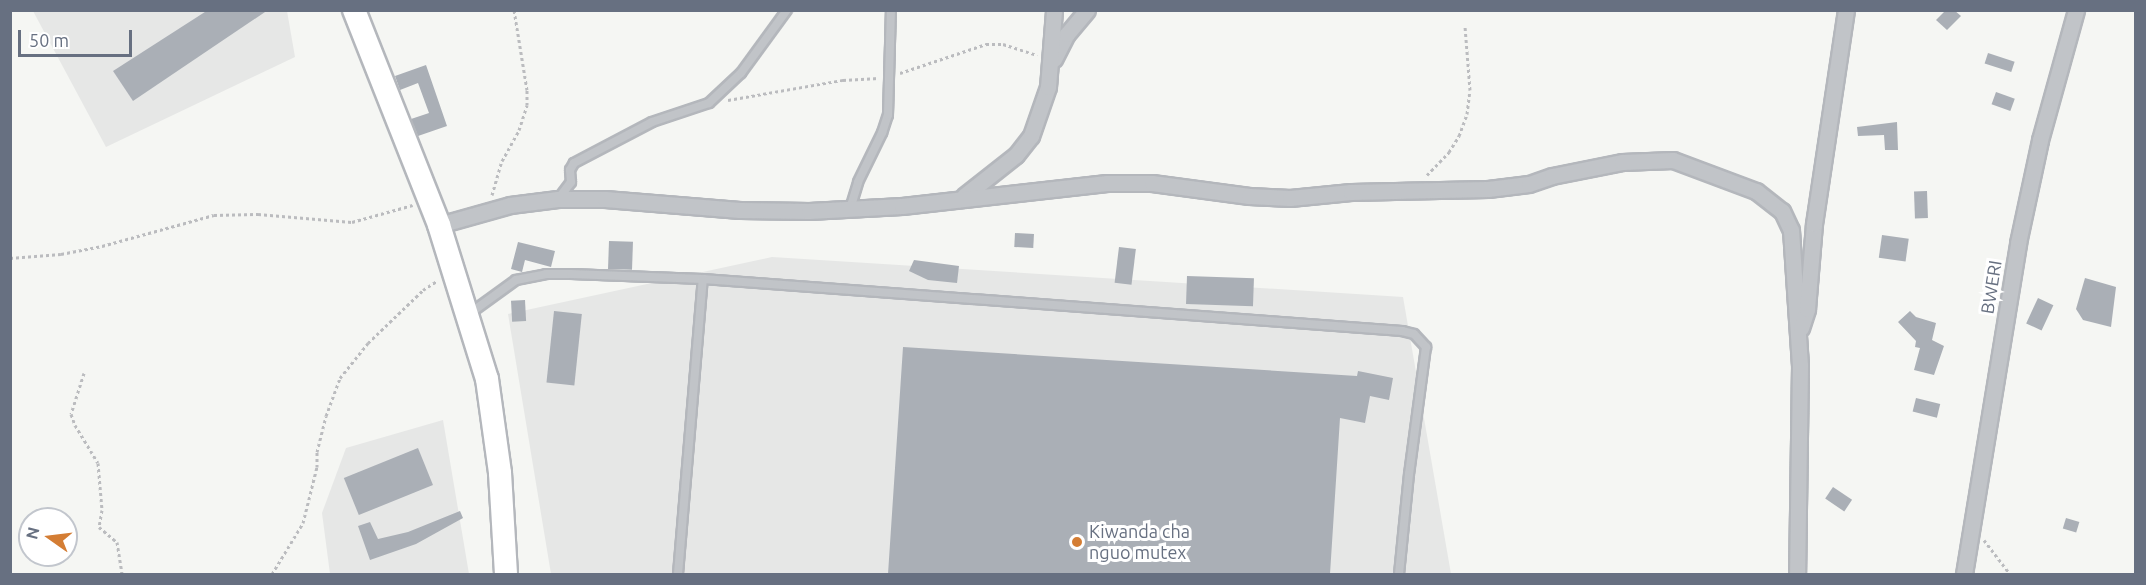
<!DOCTYPE html>
<style>
body{margin:0}
#map{position:relative;width:2146px;height:585px;overflow:hidden;background:#f5f6f3;font-family:Ubuntu,sans-serif}
div>[style]{position:absolute}
.built>*{inset:0;background:#e6e7e6}
.building>*{inset:0;background:#aaafb6;transform-origin:0 0}
.path>*{height:3px;margin-top:-1.5px;transform-origin:0;background:repeating-linear-gradient(90deg,#bbbcbf 0 3px,transparent 0 6px)}
.roads{filter:drop-shadow(2px 0 #b4b7bc) drop-shadow(-2px 0 #b4b7bc) drop-shadow(0 2px #b4b7bc) drop-shadow(0 -2px #b4b7bc)}
.lane>*{height:8px;margin:-4px;padding:0 4px;transform-origin:4px;border-radius:4px;background:#c1c4c8}
.street>*{height:15px;margin:-7.5px;padding:0 7.5px;transform-origin:7.5px;border-radius:7.5px;background:#c1c4c8}
.secondary>*{height:22px;margin:-11px;padding:0 11px;transform-origin:11px;border-radius:11px;background:#fff}
.dots>*{width:16px;height:16px;translate:-50% -50%;box-sizing:border-box;border:3px solid #fff;border-radius:50%}
span{translate:-50% -50%;white-space:nowrap;text-align:center;line-height:1.15;-webkit-text-stroke:6px #fff;paint-order:stroke}
.street-label{font-size:18px;color:#677081}
.poi-label{font-size:18px;color:#677081}
.left{translate:0 -50%;text-align:left}
.frame{position:absolute;inset:0;border:12px solid #677081;pointer-events:none}
.north{position:absolute;left:18px;top:507px;width:60px;height:60px;box-sizing:border-box;background:#fff;border:2px solid #c2c6cd;border-radius:50%;rotate:284deg;font-size:16px;font-weight:700;line-height:24px;text-align:center;color:#677081}
.north::after{content:'';display:block;margin:auto;width:21px;height:27px;background:#d47d34;clip-path:polygon(50% 0,100% 100%,50% 72%,0 100%)}
.scale{position:absolute;left:18px;top:30px;width:114px;height:27px;box-sizing:border-box;border:3px solid #677081;border-top:0;padding-left:8px;font-size:18px;line-height:21px;white-space:nowrap;color:#677081;-webkit-text-stroke:4px #fff;paint-order:stroke}
</style>
<div id="map">
<div class="built">
<i style="clip-path:polygon(33px 11px,287px 11px,295px 57px,106px 147px)"></i>
<i style="clip-path:polygon(772px 257px,1403px 297px,1451px 574px,551px 574px,508px 314px)"></i>
<i style="clip-path:polygon(443px 420px,469px 574px,330px 574px,322px 513px,346px 448px)"></i>
</div>
<div class="building">
<i style="clip-path:polygon(208px 10px,268px 10px,133px 101px,113px 71px)"></i>
<i style="clip-path:polygon(1946px 10px,1954px 10px,1961px 16px,1947px 30px,1936px 20px)"></i>
<i style="left:1988px;top:53px;width:28px;height:11px;rotate:18deg"></i>
<i style="clip-path:polygon(426px 65px,447px 126px,418px 136px,411px 119px,429px 113px,418px 83px,400px 90px,395px 76px)"></i>
<i style="left:1996px;top:92px;width:20px;height:13px;rotate:20deg"></i>
<i style="clip-path:polygon(1897px 122px,1898px 150px,1885px 150px,1884px 135px,1858px 136px,1857px 127px)"></i>
<i style="left:1927px;top:191px;width:27px;height:13px;rotate:88deg"></i>
<i style="left:1015px;top:233px;width:19px;height:14px;rotate:3deg"></i>
<i style="left:1882px;top:235px;width:27px;height:23px;rotate:8deg"></i>
<i style="left:609px;top:241px;width:24px;height:28px;rotate:2deg"></i>
<i style="clip-path:polygon(518px 242px,555px 251px,551px 267px,525px 260px,522px 272px,511px 269px)"></i>
<i style="left:1119px;top:247px;width:17px;height:36px;rotate:7deg"></i>
<i style="clip-path:polygon(914px 260px,959px 266px,957px 283px,928px 280px,909px 271px)"></i>
<i style="left:1187px;top:276px;width:67px;height:28px;rotate:2deg"></i>
<i style="clip-path:polygon(2085px 278px,2116px 287px,2111px 327px,2083px 320px,2076px 309px)"></i>
<i style="left:2038px;top:298px;width:17px;height:28px;rotate:25deg"></i>
<i style="left:525px;top:300px;width:21px;height:14px;rotate:87deg"></i>
<i style="left:554px;top:311px;width:28px;height:72px;rotate:6deg"></i>
<i style="clip-path:polygon(1910px 311px,1916px 317px,1936px 323px,1932px 340px,1944px 346px,1934px 375px,1914px 370px,1920px 348px,1915px 347px,1916px 341px,1898px 322px)"></i>
<i style="clip-path:polygon(903px 347px,1357px 376px,1358px 371px,1393px 378px,1389px 400px,1370px 396px,1365px 423px,1340px 418px,1330px 574px,888px 574px)"></i>
<i style="left:1916px;top:398px;width:25px;height:14px;rotate:14deg"></i>
<i style="left:418px;top:448px;width:40px;height:80px;rotate:68deg"></i>
<i style="left:1833px;top:487px;width:23px;height:14px;rotate:34deg"></i>
<i style="clip-path:polygon(460px 511px,463px 518px,416px 544px,370px 560px,358px 526px,370px 522px,378px 539px,408px 532px)"></i>
<i style="left:2066px;top:518px;width:14px;height:11px;rotate:17deg"></i>
</div>
<div class="path">
<i style="left:900px;top:73px;width:91px;rotate:-18.6deg"></i>
<i style="left:986px;top:44px;width:17px"></i>
<i style="left:1003px;top:44px;width:36px;rotate:18deg"></i>
<i style="left:728px;top:100px;width:117px;rotate:-9.9deg"></i>
<i style="left:843px;top:80px;width:36px;rotate:-3deg"></i>
<i style="left:1427px;top:175px;width:32px;rotate:-46deg"></i>
<i style="left:1449px;top:152px;width:19px;rotate:-58deg"></i>
<i style="left:1459px;top:136px;width:23px;rotate:-70deg"></i>
<i style="left:1467px;top:114px;width:24px;rotate:-83deg"></i>
<i style="left:1470px;top:90px;width:64px;rotate:-94.5deg"></i>
<i style="left:492px;top:195px;width:35px;rotate:-74deg"></i>
<i style="left:502px;top:161px;width:35px;rotate:-61deg"></i>
<i style="left:519px;top:130px;width:26px;rotate:-72deg"></i>
<i style="left:527px;top:105px;width:15px;rotate:-90deg"></i>
<i style="left:527px;top:90px;width:81px;rotate:-99.2deg"></i>
<i style="left:10px;top:258px;width:51px;rotate:-4.5deg"></i>
<i style="left:61px;top:254px;width:42px;rotate:-11deg"></i>
<i style="left:102px;top:246px;width:116px;rotate:-15.5deg"></i>
<i style="left:214px;top:215px;width:44px;rotate:-1.3deg"></i>
<i style="left:258px;top:214px;width:94px;rotate:4.9deg"></i>
<i style="left:352px;top:222px;width:63px;rotate:-15.6deg"></i>
<i style="left:84px;top:373px;width:43px;rotate:107.6deg"></i>
<i style="left:71px;top:414px;width:12px;rotate:70deg"></i>
<i style="left:75px;top:425px;width:44px;rotate:58.8deg"></i>
<i style="left:98px;top:463px;width:47px;rotate:85.1deg"></i>
<i style="left:102px;top:510px;width:17px;rotate:100deg"></i>
<i style="left:99px;top:527px;width:23px;rotate:40deg"></i>
<i style="left:117px;top:542px;width:32px;rotate:81deg"></i>
<i style="left:1984px;top:540px;width:43px;rotate:52.6deg"></i>
<i style="left:272px;top:574px;width:60px;rotate:-58.7deg"></i>
<i style="left:303px;top:523px;width:58px;rotate:-76deg"></i>
<i style="left:317px;top:467px;width:15px;rotate:-90deg"></i>
<i style="left:317px;top:452px;width:37px;rotate:-76deg"></i>
<i style="left:326px;top:416px;width:40px;rotate:-69.8deg"></i>
<i style="left:340px;top:378px;width:45px;rotate:-51.3deg"></i>
<i style="left:368px;top:343px;width:76px;rotate:-43.9deg"></i>
<i style="left:423px;top:290px;width:17px;rotate:-33deg"></i>
</div>
<div class="roads">
<div class="lane">
<i style="left:559px;top:198px;width:20px;rotate:-53deg"></i>
<i style="left:571px;top:182px;width:12px;rotate:-95deg"></i>
<i style="left:570px;top:170px;width:8px;rotate:-60deg"></i>
<i style="left:574px;top:163px;width:88px;rotate:-27.7deg"></i>
<i style="left:652px;top:122px;width:60px;rotate:-18.4deg"></i>
<i style="left:709px;top:103px;width:44px;rotate:-43.2deg"></i>
<i style="left:741px;top:73px;width:78px;rotate:-53.9deg"></i>
<i style="left:850px;top:209px;width:28px;rotate:-73deg"></i>
<i style="left:858px;top:182px;width:55px;rotate:-63.9deg"></i>
<i style="left:882px;top:133px;width:19px;rotate:-72deg"></i>
<i style="left:888px;top:115px;width:105px;rotate:-88.4deg"></i>
<i style="left:469px;top:314px;width:58px;rotate:-35.9deg"></i>
<i style="left:516px;top:280px;width:31px;rotate:-11deg"></i>
<i style="left:546px;top:274px;width:25px"></i>
<i style="left:571px;top:274px;width:132px;rotate:2.2deg"></i>
<i style="left:703px;top:279px;width:701px;rotate:4.25deg"></i>
<i style="left:1402px;top:331px;width:12px;rotate:14deg"></i>
<i style="left:1414px;top:334px;width:18px;rotate:47deg"></i>
<i style="left:1426px;top:347px;width:128px;rotate:97.6deg"></i>
<i style="left:1409px;top:474px;width:100px;rotate:95.7deg"></i>
<i style="left:678px;top:574px;width:296px;rotate:-85.2deg"></i>
</div>
<div class="street">
<i style="left:1054px;top:59px;width:28px;rotate:-63deg"></i>
<i style="left:1067px;top:34px;width:31px;rotate:-50deg"></i>
<i style="left:964px;top:196px;width:66px;rotate:-38.3deg"></i>
<i style="left:1016px;top:155px;width:24px;rotate:-52deg"></i>
<i style="left:1031px;top:136px;width:52px;rotate:-70.9deg"></i>
<i style="left:1048px;top:87px;width:77px;rotate:-85.5deg"></i>
<i style="left:439px;top:225px;width:74px;rotate:-15.7deg"></i>
<i style="left:510px;top:205px;width:48px;rotate:-7.1deg"></i>
<i style="left:558px;top:199px;width:47px"></i>
<i style="left:605px;top:199px;width:135px;rotate:4.7deg"></i>
<i style="left:740px;top:210px;width:69px;rotate:0.8deg"></i>
<i style="left:809px;top:211px;width:93px;rotate:-3.1deg"></i>
<i style="left:902px;top:206px;width:206px;rotate:-6.4deg"></i>
<i style="left:1107px;top:183px;width:45px"></i>
<i style="left:1152px;top:183px;width:98px;rotate:7.6deg"></i>
<i style="left:1249px;top:196px;width:41px;rotate:2.8deg"></i>
<i style="left:1290px;top:198px;width:61px;rotate:-5.6deg"></i>
<i style="left:1351px;top:192px;width:137px;rotate:-1.3deg"></i>
<i style="left:1488px;top:189px;width:41px;rotate:-7deg"></i>
<i style="left:1529px;top:184px;width:24px;rotate:-19deg"></i>
<i style="left:1552px;top:176px;width:71px;rotate:-11.3deg"></i>
<i style="left:1622px;top:162px;width:51px;rotate:-2.2deg"></i>
<i style="left:1673px;top:160px;width:89px;rotate:20.5deg"></i>
<i style="left:1756px;top:191px;width:33px;rotate:38deg"></i>
<i style="left:1782px;top:211px;width:21px;rotate:65deg"></i>
<i style="left:1791px;top:230px;width:136px;rotate:86.2deg"></i>
<i style="left:1800px;top:366px;width:208px;rotate:90.8deg"></i>
<i style="left:1801px;top:328px;width:20px;rotate:-72deg"></i>
<i style="left:1807px;top:309px;width:85px;rotate:-85.3deg"></i>
<i style="left:1814px;top:224px;width:216px;rotate:-81.5deg"></i>
<i style="left:1964px;top:574px;width:335px;rotate:-80.7deg"></i>
<i style="left:2018px;top:243px;width:105px;rotate:-77.9deg"></i>
<i style="left:2040px;top:140px;width:135px;rotate:-74.5deg"></i>
</div>
<div class="secondary">
<i style="left:354px;top:10px;width:231px;rotate:68.4deg"></i>
<i style="left:439px;top:225px;width:161px;rotate:72.7deg"></i>
<i style="left:487px;top:379px;width:95px;rotate:82.1deg"></i>
<i style="left:500px;top:473px;width:101px;rotate:86.6deg"></i>
</div>
</div>
<div class="dots">
<i style="left:1077px;top:542px;background:#d47d34"></i>
</div>
<div class="street-label">
<span style="left:1991px;top:287px;rotate:-81deg">BWERI</span>
</div>
<div class="poi-label">
<span class="left" style="left:1089px;top:542px">Kiwanda cha<br>nguo mutex</span>
</div>
<div class="frame"></div>
<div class="north">N</div>
<div class="scale">50 m</div>
</div>
